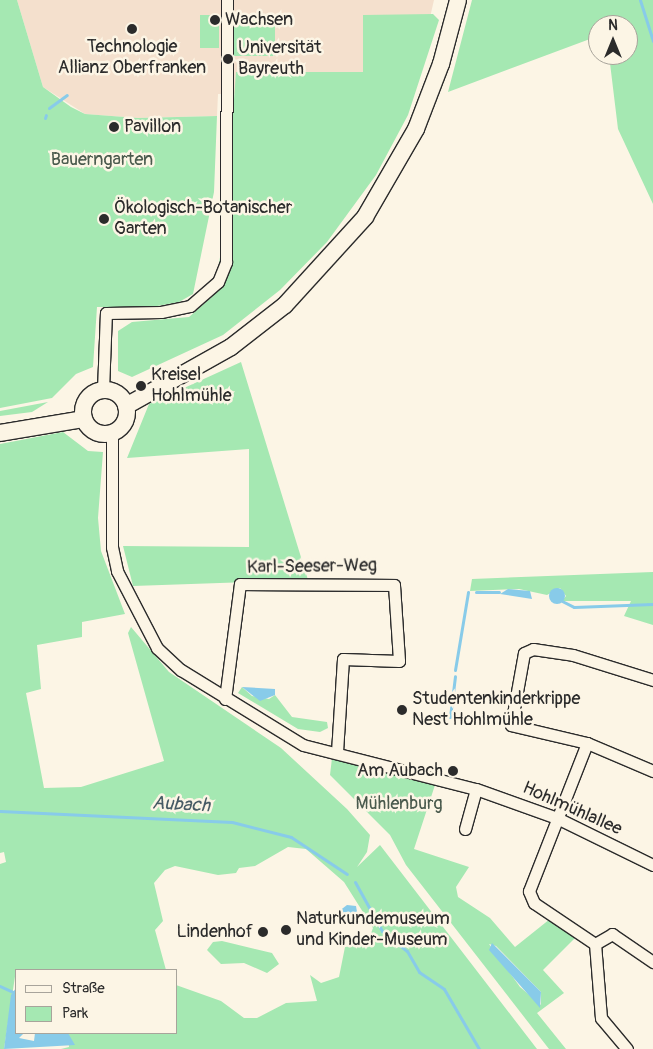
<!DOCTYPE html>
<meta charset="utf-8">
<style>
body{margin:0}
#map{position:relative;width:653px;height:1049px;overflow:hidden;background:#fcf5e5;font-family:Pangolin,sans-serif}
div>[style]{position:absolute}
.built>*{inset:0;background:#f4e0cd}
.green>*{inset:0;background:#a5e8b2;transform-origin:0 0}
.water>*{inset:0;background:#88cbe9}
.round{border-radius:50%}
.stream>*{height:3px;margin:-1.5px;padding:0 1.5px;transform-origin:1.5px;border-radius:1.5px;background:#88cbe9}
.roads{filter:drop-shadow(1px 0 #2b2b2b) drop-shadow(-1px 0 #2b2b2b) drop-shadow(0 1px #2b2b2b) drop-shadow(0 -1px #2b2b2b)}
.minor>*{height:11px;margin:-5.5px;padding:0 5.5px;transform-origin:5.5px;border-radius:5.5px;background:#fcf5e5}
.secondary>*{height:16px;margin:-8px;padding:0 8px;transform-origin:8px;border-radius:8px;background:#fcf5e5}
.secondary>.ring{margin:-8px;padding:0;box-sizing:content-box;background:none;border:16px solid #fcf5e5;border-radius:50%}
.dots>*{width:14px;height:14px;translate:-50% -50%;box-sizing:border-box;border:2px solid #fcf5e5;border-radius:50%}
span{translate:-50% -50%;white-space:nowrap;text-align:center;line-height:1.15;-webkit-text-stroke:5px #fcf5e5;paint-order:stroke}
.poi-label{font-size:18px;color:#2b2b2b}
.left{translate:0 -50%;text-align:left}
.right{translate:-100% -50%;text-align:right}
.park-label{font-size:18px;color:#4a5a4d}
.street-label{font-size:18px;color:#2b2b2b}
.water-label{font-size:19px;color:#475b64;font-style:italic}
.legend{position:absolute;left:15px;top:969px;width:162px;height:65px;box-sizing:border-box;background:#fcf5e5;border:1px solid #a8a49b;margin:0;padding:6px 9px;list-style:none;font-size:15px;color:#2b2b2b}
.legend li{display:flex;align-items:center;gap:10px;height:25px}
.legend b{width:25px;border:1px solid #a8a49b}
.north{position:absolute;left:588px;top:15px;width:50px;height:50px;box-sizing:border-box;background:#fcf5e5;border:1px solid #a8a49b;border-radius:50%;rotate:0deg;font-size:14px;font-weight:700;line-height:20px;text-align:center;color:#2b2b2b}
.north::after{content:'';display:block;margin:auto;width:18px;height:22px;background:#2b2b2b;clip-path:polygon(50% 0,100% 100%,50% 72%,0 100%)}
</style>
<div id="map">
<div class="built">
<i style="clip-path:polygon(17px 0,434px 0,413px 92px,218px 94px,217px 116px,138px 118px,85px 114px,43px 87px)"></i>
</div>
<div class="green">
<i style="clip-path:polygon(0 0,17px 0,43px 87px,71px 107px,85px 114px,138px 118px,217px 116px,214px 192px,193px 294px,179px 302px,152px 307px,97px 307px,93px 367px,76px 374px,52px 398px,0 408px)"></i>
<i style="clip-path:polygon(472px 0,653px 0,653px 204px,618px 129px,609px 55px,628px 55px,628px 25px,598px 25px,598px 36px,448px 92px)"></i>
<i style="clip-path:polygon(433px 14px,439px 20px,408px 115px,376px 175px,327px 242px,280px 290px,223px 335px,132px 377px,118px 371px,118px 331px,132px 322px,189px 317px,213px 296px,224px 235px,236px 72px,363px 72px,363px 15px)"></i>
<i style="left:200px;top:15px;width:19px;height:33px"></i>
<i style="left:230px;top:16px;width:45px;height:40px"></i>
<i style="clip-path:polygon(241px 362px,308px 580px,133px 586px,123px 546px,249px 547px,249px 449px,127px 458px,149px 404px)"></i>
<i style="clip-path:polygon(48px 402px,32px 412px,0 416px,0 411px)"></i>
<i style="clip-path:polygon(63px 432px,88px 451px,103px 452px,98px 518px,101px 551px,125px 614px,82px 622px,82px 637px,37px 645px,41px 689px,26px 693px,44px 788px,81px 787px,164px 761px,128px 633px,131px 627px,169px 672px,281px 748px,347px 809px,370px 835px,367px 852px,357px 867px,380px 845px,537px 1049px,61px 1049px,69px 1047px,68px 1033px,176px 1033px,176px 985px,221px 1001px,244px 1018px,257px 1018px,286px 1003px,317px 1001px,310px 975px,321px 983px,339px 977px,345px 947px,367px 944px,373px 928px,344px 882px,306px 849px,288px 847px,255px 866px,239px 868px,236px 873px,218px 875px,175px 866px,165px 870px,154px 883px,163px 921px,155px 930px,166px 970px,16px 970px,4px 1049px,0 1049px,0 864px,6px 862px,4px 852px,0 853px,0 444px)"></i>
<i style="clip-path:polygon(653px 572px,653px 625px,624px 616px,631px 601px,562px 601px,566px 596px,560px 588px,547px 595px,519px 589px,470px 591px,472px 579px)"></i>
<i style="clip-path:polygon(242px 687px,252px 696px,269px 699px,275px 695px,292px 717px,327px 722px,328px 728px,320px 732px,298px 729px,238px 693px)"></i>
<i style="clip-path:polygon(evenodd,332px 758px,435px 785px,414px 849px,469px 867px,456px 887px,458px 897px,490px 918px,515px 947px,550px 919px,576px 937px,543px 970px,564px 993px,537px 1013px,566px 1049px,549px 1049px,406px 865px,390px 835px,330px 775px,332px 758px,489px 944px,496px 946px,541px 992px,541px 1005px,520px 987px,489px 944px)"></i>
<i style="clip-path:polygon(222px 941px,272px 953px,279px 964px,267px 973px,244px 963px,221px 964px,207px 950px,213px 942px)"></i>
</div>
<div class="water">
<i class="round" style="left:549px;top:588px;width:16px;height:16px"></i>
<i style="clip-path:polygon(508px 589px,530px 591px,532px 599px,500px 594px)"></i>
<i style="clip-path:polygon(242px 687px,275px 689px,275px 695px,260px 701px)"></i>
<i style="clip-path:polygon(347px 905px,356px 906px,358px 918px,334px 915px)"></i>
<i style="clip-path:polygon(492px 943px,541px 992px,540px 1008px,489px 950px)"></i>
<i style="clip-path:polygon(16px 988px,16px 1033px,24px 1033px,19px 1038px,34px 1041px,35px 1033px,68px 1033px,75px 1045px,4px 1049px,11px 995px)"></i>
</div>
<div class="stream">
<i style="left:640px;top:0;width:43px;rotate:72.4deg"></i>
<i style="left:49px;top:108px;width:22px;rotate:-36deg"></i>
<i style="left:45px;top:118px;width:3px;rotate:-72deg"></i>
<i style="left:476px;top:592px;width:23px"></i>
<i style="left:562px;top:601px;width:13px;rotate:27deg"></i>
<i style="left:574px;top:607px;width:79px;rotate:-2.2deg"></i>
<i style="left:455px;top:670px;width:79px;rotate:-80.5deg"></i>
<i style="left:450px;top:717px;width:41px;rotate:-83deg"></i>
<i style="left:0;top:811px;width:232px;rotate:2.7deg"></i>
<i style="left:232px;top:822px;width:61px;rotate:14.3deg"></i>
<i style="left:291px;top:837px;width:67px;rotate:33.5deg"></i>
<i style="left:355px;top:882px;width:56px;rotate:61.1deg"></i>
<i style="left:382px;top:931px;width:32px;rotate:39deg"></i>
<i style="left:407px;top:951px;width:24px;rotate:60deg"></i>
<i style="left:419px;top:972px;width:30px;rotate:34deg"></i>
<i style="left:444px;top:989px;width:69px;rotate:59.7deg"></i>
<i style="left:0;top:986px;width:14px;rotate:25deg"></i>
</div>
<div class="roads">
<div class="minor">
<i style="left:103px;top:390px;width:77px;rotate:-87.8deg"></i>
<i style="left:106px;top:313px;width:55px;rotate:-1deg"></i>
<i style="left:161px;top:312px;width:30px;rotate:-12deg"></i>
<i style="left:190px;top:306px;width:37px;rotate:-41deg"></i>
<i style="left:218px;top:282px;width:22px;rotate:-68deg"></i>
<i style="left:226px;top:262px;width:262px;rotate:-89.8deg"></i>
<i style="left:112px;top:432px;width:115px;rotate:90deg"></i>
<i style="left:112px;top:547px;width:25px;rotate:78deg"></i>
<i style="left:117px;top:571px;width:87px;rotate:62.5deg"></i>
<i style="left:157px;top:648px;width:33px;rotate:43deg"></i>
<i style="left:181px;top:670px;width:143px;rotate:31.6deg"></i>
<i style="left:303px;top:745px;width:179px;rotate:14.3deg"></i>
<i style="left:476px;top:789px;width:86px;rotate:19.7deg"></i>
<i style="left:557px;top:818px;width:107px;rotate:26.1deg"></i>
<i style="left:225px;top:699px;width:116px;rotate:-82.6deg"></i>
<i style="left:240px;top:584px;width:154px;rotate:0.4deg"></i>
<i style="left:394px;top:585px;width:76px;rotate:86.2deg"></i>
<i style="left:399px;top:661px;width:56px;rotate:-178deg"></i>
<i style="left:343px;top:659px;width:93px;rotate:93.7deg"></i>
<i style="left:587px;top:743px;width:78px;rotate:-166.7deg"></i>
<i style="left:511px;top:725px;width:73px;rotate:-79.8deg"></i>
<i style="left:524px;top:653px;width:10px;rotate:-24deg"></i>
<i style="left:533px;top:649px;width:40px;rotate:8.5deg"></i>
<i style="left:573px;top:655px;width:84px;rotate:17.4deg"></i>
<i style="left:465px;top:829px;width:41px;rotate:-74.6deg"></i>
<i style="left:595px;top:944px;width:20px;rotate:-30deg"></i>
<i style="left:612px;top:934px;width:50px;rotate:34.3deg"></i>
<i style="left:627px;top:1049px;width:40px;rotate:-130deg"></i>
<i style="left:601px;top:1018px;width:74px;rotate:-94.6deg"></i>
<i style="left:595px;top:944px;width:73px;rotate:-146.1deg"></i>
<i style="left:534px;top:903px;width:13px;rotate:-113deg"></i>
<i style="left:529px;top:891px;width:159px;rotate:-68.6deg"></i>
<i style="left:587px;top:743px;width:72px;rotate:23deg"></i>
</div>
<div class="secondary">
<i class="ring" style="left:83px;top:390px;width:28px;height:28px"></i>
<i style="left:126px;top:406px;width:120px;rotate:-29.3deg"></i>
<i style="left:231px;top:347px;width:68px;rotate:-37.9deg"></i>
<i style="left:285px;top:305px;width:119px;rotate:-47.7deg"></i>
<i style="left:365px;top:217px;width:102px;rotate:-59.9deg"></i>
<i style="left:416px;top:129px;width:70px;rotate:-69deg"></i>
<i style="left:441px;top:64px;width:66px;rotate:-75.1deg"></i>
<i style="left:0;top:433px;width:85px;rotate:-9.5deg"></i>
</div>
</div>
<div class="dots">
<i style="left:215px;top:20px;background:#2b2b2b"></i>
<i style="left:132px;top:29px;background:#2b2b2b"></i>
<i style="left:228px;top:59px;background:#2b2b2b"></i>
<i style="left:114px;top:127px;background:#2b2b2b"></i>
<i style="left:104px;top:219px;background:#2b2b2b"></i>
<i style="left:141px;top:386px;background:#2b2b2b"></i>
<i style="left:402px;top:710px;background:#2b2b2b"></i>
<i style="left:453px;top:771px;background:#2b2b2b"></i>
<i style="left:286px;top:930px;background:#2b2b2b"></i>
<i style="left:263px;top:932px;background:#2b2b2b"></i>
</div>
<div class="poi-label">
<span class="left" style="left:225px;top:20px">Wachsen</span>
<span style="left:132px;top:58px">Technologie<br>Allianz Oberfranken</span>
<span class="left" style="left:238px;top:59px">Universität<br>Bayreuth</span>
<span class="left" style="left:124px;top:127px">Pavillon</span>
<span class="left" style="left:114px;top:219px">Ökologisch-Botanischer<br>Garten</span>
<span class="left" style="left:151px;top:386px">Kreisel<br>Hohlmühle</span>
<span class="left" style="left:412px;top:710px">Studentenkinderkrippe<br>Nest Hohlmühle</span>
<span class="right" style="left:443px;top:771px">Am Aubach</span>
<span class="left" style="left:296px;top:930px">Naturkundemuseum<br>und Kinder-Museum</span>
<span class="right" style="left:253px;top:932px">Lindenhof</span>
</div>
<div class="park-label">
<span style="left:102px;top:160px">Bauerngarten</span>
<span style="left:399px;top:804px">Mühlenburg</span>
</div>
<div class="street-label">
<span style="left:312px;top:567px;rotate:-1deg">Karl-Seeser-Weg</span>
<span style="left:572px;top:809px;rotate:24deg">Hohlmühlallee</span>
</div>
<div class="water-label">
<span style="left:181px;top:805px;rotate:3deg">Aubach</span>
</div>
<ul class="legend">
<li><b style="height:6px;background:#fcf5e5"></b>Straße</li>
<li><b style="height:14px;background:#a5e8b2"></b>Park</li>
</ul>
<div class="north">N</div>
</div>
